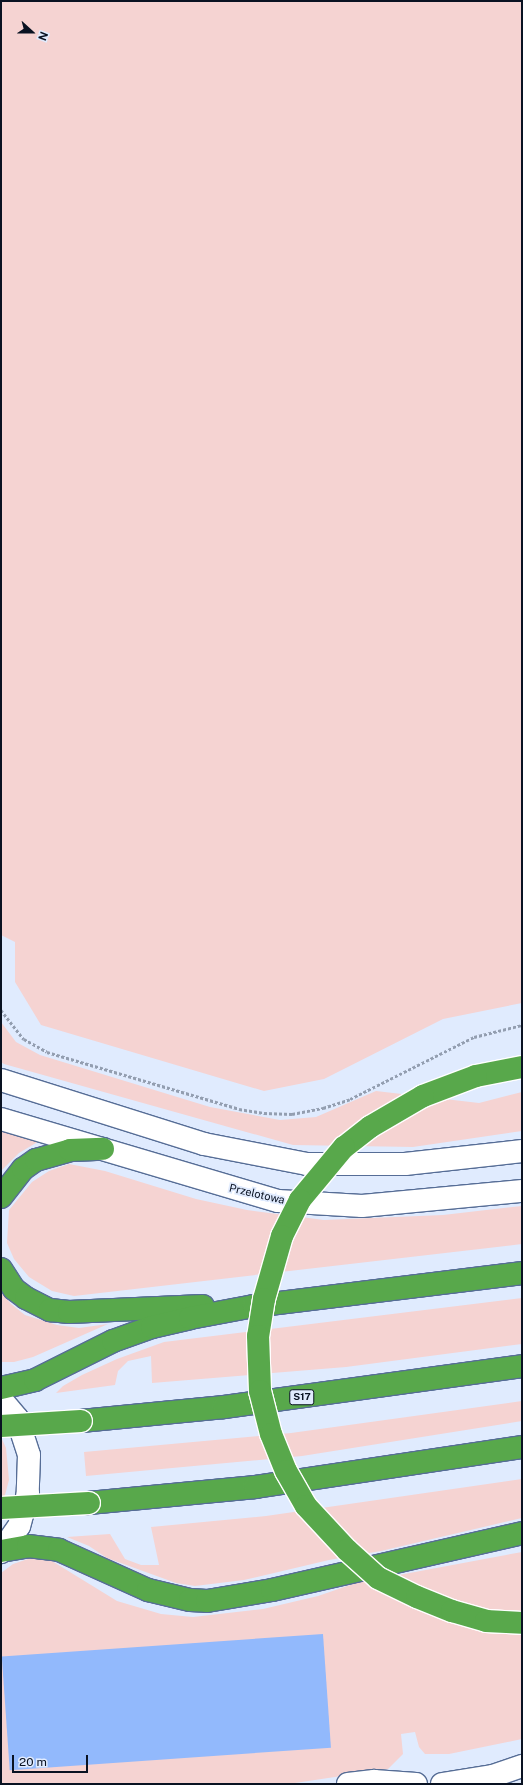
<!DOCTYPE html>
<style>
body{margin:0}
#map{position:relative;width:523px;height:1785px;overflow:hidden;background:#e0ebfe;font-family:"Public Sans",sans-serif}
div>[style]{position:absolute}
.green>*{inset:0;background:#f5d3d2}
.water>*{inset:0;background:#92b9fc;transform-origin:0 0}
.path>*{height:2.5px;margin-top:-1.25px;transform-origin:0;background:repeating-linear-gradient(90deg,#939eb0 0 3px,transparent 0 5px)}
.roads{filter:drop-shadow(1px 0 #566d96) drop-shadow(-1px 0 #566d96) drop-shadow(0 1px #566d96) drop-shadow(0 -1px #566d96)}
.secondary>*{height:22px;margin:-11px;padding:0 11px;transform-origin:11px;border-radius:11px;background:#fff}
.highway>*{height:22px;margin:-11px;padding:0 11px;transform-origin:11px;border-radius:11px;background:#58a84b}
.bridges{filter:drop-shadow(1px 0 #fff) drop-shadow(-1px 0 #fff) drop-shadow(0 1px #fff) drop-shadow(0 -1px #fff)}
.highway-bridge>*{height:22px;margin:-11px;padding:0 11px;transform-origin:11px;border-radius:11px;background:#58a84b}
span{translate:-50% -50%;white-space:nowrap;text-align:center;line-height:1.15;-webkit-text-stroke:3.5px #e0ebfe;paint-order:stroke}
.shield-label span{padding:1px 3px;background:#e0ebfe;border:1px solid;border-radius:3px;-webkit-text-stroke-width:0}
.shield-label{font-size:10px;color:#091222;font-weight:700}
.street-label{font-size:11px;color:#091222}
.frame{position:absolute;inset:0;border:2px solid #091222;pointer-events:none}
.north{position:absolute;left:12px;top:12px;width:40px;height:40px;-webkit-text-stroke:3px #e0ebfe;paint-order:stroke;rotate:111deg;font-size:11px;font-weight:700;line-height:16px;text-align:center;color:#091222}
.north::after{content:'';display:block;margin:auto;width:14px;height:18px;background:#091222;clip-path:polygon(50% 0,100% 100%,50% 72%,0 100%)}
.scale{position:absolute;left:12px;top:1755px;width:76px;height:18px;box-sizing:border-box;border:2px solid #091222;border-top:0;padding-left:5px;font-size:12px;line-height:14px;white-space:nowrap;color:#091222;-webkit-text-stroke:3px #e0ebfe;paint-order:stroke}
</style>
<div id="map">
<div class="green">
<i style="clip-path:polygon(1px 1px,522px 1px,522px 1003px,443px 1019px,324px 1079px,264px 1091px,41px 1025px,15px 982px,15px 942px,1px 935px)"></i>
<i style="clip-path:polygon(1px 1022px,16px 1042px,40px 1055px,210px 1107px,280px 1120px,316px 1117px,376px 1091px,479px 1103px,522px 1092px,522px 1131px,413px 1147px,293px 1145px,4px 1064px,1px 1062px)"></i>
<i style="clip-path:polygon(1px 1131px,15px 1133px,41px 1140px,19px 1153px,1px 1171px)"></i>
<i style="clip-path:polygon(69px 1164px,105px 1171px,196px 1199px,247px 1210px,324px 1220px,443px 1215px,522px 1206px,522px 1244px,74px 1296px,52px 1291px,29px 1277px,14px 1259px,7px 1243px,9px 1210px,32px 1182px,49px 1171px)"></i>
<i style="clip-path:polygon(1px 1292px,11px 1304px,25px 1315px,57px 1325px,79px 1328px,108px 1324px,33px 1357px,14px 1362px,1px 1362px)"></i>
<i style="clip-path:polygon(522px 1298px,522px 1344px,346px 1367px,152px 1383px,151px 1356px,128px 1361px,118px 1371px,115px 1385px,56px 1393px,63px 1386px,82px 1375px,117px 1359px,164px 1342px)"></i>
<i style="clip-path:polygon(522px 1401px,522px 1421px,302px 1456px,86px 1476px,84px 1452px,291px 1433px)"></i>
<i style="clip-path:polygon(1px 1437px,6px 1448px,9px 1480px,1px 1510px)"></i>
<i style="clip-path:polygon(522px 1479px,522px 1518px,381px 1551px,329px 1560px,244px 1580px,195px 1586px,176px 1583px,107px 1558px,89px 1546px,67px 1537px,110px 1534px,125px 1559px,141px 1565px,159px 1565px,151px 1527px,266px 1516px)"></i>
<i style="clip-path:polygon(522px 1552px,522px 1739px,449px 1754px,425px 1754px,419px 1747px,415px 1732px,401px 1734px,403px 1754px,388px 1769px,295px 1783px,1px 1784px,1px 1573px,13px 1564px,31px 1558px,52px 1561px,117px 1601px,161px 1614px,193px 1617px,263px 1609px,318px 1596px,356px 1583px)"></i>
</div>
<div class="water">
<i style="left:323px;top:1634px;width:114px;height:322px;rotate:86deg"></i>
</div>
<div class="path">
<i style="left:1px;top:1010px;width:37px;rotate:52deg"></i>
<i style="left:24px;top:1039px;width:26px;rotate:29deg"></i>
<i style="left:47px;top:1052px;width:200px;rotate:16.5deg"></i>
<i style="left:239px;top:1109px;width:25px;rotate:9deg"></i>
<i style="left:264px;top:1113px;width:28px;rotate:2deg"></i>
<i style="left:292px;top:1114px;width:32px;rotate:-11deg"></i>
<i style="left:323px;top:1108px;width:28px;rotate:-18deg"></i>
<i style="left:350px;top:1099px;width:139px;rotate:-26.6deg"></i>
<i style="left:474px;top:1037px;width:49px;rotate:-14deg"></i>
</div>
<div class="roads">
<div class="secondary">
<i style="left:1px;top:1080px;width:213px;rotate:17.5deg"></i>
<i style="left:204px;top:1144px;width:105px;rotate:11deg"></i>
<i style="left:307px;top:1164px;width:98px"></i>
<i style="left:405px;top:1164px;width:118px;rotate:-6.3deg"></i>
<i style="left:1px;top:1119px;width:289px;rotate:16.5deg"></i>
<i style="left:278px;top:1201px;width:84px;rotate:3.4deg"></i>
<i style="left:362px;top:1206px;width:161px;rotate:-5.4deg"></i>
<i style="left:1px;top:1399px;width:25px;rotate:50deg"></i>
<i style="left:17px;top:1418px;width:39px;rotate:72deg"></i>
<i style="left:29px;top:1455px;width:38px;rotate:92deg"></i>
<i style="left:28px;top:1493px;width:34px;rotate:105deg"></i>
<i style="left:19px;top:1526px;width:32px;rotate:125deg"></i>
<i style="left:348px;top:1784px;width:26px;rotate:-7deg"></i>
<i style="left:374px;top:1781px;width:42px;rotate:4.1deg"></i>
<i style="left:442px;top:1784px;width:52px;rotate:-8.9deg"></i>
<i style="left:493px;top:1776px;width:31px;rotate:-19deg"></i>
</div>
<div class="highway">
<i style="left:1px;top:1197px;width:36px;rotate:-52deg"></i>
<i style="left:23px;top:1169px;width:16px;rotate:-35deg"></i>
<i style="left:36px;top:1160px;width:35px;rotate:-16deg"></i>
<i style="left:70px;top:1150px;width:33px;rotate:-2deg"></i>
<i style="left:1px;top:1269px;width:24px;rotate:57deg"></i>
<i style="left:14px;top:1289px;width:15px;rotate:37deg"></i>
<i style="left:26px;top:1298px;width:27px;rotate:27deg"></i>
<i style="left:50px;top:1310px;width:19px;rotate:6deg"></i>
<i style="left:69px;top:1312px;width:134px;rotate:-2.6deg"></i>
<i style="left:1px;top:1388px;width:35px;rotate:-13deg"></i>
<i style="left:35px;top:1380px;width:87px;rotate:-26.6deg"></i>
<i style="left:113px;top:1341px;width:41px;rotate:-19.7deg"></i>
<i style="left:152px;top:1327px;width:39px;rotate:-13deg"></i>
<i style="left:190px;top:1318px;width:65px;rotate:-10.6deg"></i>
<i style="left:254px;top:1306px;width:270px;rotate:-7deg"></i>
<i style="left:81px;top:1421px;width:144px;rotate:-5.6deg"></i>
<i style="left:224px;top:1407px;width:301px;rotate:-7.8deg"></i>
<i style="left:89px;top:1503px;width:167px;rotate:-5.5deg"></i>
<i style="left:255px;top:1487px;width:270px;rotate:-8.5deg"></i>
<i style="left:1px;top:1551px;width:27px;rotate:-10deg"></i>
<i style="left:28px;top:1546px;width:31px;rotate:7deg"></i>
<i style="left:59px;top:1550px;width:98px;rotate:24.2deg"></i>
<i style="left:148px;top:1590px;width:43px;rotate:13.4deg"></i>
<i style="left:190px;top:1600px;width:17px;rotate:3deg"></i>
<i style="left:207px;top:1601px;width:66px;rotate:-9.6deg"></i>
<i style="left:272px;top:1590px;width:256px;rotate:-12.8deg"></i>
</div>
</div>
<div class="bridges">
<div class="highway-bridge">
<i style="left:522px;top:1067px;width:47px;rotate:168.9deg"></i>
<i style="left:476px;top:1076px;width:57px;rotate:159.3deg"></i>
<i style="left:423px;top:1096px;width:61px;rotate:149.7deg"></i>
<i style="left:370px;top:1127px;width:33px;rotate:142deg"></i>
<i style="left:344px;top:1147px;width:69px;rotate:129.7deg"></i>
<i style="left:300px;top:1200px;width:40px;rotate:116.6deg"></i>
<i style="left:282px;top:1236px;width:66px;rotate:105.9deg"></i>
<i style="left:264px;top:1299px;width:37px;rotate:99deg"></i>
<i style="left:258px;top:1336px;width:55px;rotate:87.9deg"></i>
<i style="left:260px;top:1391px;width:44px;rotate:75.7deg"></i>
<i style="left:271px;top:1434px;width:40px;rotate:68deg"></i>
<i style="left:286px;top:1471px;width:40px;rotate:60.3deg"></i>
<i style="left:306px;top:1506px;width:60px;rotate:47deg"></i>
<i style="left:347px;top:1550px;width:42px;rotate:42.1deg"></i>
<i style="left:378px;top:1578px;width:43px;rotate:26deg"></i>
<i style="left:417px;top:1597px;width:38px;rotate:22deg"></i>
<i style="left:452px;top:1611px;width:35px;rotate:16deg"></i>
<i style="left:486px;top:1621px;width:36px;rotate:3deg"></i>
<i style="left:1px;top:1426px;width:80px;rotate:-3.6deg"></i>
<i style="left:1px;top:1508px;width:88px;rotate:-3.3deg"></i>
</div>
</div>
<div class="shield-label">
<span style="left:302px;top:1397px">S17</span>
</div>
<div class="street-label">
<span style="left:257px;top:1194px;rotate:13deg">Przelotowa</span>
</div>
<div class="frame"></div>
<div class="north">N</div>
<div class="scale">20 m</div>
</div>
